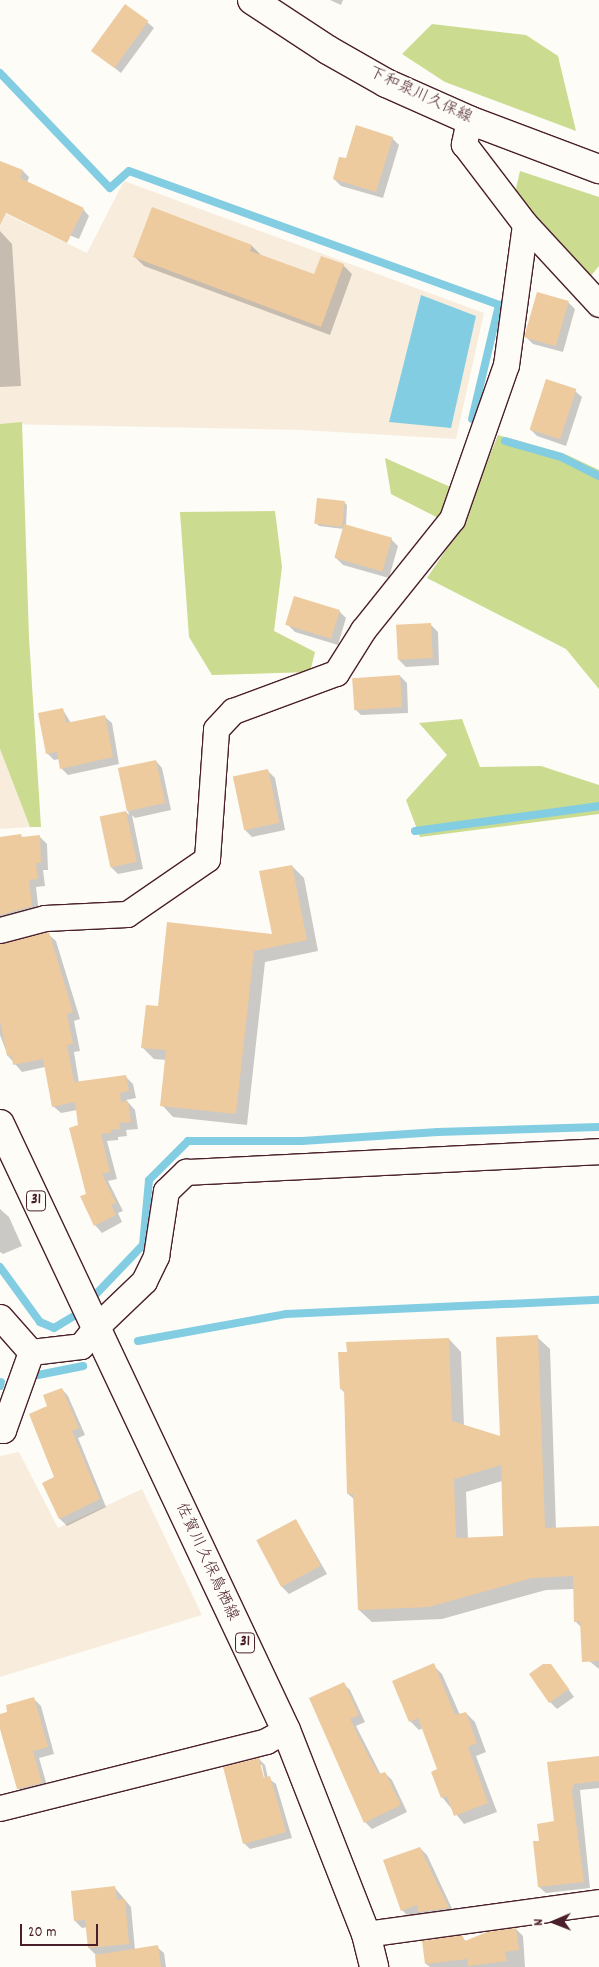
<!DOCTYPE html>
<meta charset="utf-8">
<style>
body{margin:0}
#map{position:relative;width:599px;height:1967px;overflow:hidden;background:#fdfcf7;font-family:Dekko,"Klee One",sans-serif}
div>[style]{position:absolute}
.built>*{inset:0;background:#f8eddd}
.green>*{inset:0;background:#cbdb8f}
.water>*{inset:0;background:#83cde3}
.shadow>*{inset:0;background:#0003}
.stream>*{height:8px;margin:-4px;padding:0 4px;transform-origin:4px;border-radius:4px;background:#83cde3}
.building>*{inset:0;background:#eecb9f;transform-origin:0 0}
.roads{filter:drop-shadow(1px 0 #4a1f2b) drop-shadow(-1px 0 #4a1f2b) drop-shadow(0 1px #4a1f2b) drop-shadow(0 -1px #4a1f2b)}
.minor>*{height:25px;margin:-12.5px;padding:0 12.5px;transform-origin:12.5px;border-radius:12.5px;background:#fdfcf7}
.tertiary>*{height:28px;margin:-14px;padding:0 14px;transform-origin:14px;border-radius:14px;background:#fdfcf7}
.primary>*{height:28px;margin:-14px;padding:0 14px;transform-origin:14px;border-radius:14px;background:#fdfcf7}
span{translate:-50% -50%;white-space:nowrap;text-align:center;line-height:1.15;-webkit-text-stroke:4px #fdfcf7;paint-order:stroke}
.shield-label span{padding:1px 4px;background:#fdfcf7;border:1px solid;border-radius:4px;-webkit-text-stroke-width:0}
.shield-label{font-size:15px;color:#4a1f2b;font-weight:700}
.street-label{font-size:16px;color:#4a1f2b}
.north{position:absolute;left:529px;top:1897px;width:50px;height:50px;-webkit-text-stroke:4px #fdfcf7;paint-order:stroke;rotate:269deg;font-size:14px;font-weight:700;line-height:20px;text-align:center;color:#4a1f2b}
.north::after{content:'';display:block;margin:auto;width:18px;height:22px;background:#4a1f2b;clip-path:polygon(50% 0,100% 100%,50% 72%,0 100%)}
.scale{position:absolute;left:20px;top:1924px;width:78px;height:22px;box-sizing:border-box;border:2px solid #4a1f2b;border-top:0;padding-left:6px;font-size:15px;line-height:18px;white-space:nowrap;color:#4a1f2b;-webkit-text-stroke:4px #fdfcf7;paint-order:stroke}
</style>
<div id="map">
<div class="built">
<i style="clip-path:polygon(124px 181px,484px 313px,456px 439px,301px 430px,0 424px,0 211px,87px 253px)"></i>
<i style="clip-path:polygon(0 749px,30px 827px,0 829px)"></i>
<i style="clip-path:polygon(19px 1452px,58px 1528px,142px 1489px,202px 1615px,0 1677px,0 1456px)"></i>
</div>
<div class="green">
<i style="clip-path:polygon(432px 24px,526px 35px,558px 56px,576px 131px,445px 82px,402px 54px)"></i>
<i style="clip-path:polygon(520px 171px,599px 197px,599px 266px,590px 277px,515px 193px)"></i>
<i style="clip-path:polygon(22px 422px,29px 638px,41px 827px,30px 827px,0 749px,0 424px)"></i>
<i style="clip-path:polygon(498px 435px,565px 454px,599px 470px,599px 689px,566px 649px,427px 578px,460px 529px,391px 494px,385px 458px,473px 497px)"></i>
<i style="clip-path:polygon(275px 511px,282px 567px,274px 631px,315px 652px,310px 672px,212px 675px,189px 637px,180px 512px)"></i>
<i style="clip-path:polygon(462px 719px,480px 767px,541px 766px,599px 785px,599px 814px,420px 837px,406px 800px,447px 755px,419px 723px)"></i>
</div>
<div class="water">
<i style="clip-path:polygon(421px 295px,476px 316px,451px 428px,389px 422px)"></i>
</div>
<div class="shadow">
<i style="clip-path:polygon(330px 0,343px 0,341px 5px)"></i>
<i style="clip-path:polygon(147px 22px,154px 28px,121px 73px,93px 51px)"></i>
<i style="clip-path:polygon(392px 138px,399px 145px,383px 198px,341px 186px,334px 179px,346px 160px)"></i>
<i style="clip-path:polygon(0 162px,23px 171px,29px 177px,27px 183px,83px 209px,89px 216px,79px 239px,0 207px)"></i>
<i style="clip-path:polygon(153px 209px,252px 246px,261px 255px,315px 276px,343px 265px,352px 274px,330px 335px,144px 266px,135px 257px)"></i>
<i style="clip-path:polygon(0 231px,12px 244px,21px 386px,0 387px)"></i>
<i style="clip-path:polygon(568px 302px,575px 309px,563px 352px,533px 344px,526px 337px)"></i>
<i style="clip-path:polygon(575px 391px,582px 397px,566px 446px,537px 436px,530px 429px)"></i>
<i style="clip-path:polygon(344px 502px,347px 505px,346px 526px,391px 539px,398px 546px,389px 578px,343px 565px,336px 558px,344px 529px,319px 526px,316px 523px)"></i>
<i style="clip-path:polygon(339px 611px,346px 618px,338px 645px,295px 632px,288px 625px)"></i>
<i style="clip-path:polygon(431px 625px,438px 632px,439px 665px,406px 667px,399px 660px)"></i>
<i style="clip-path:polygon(400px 676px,407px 683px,408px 713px,361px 715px,354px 708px)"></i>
<i style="clip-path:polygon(63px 710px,71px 723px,105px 717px,112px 723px,119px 764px,68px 775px,61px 768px,60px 759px,54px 760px,47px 753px)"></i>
<i style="clip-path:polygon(156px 761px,162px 768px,171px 810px,135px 818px,132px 815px,143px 869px,118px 874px,111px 867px,126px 812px,129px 815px,119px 769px)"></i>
<i style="clip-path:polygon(268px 771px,275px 778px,285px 830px,252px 837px,245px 830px)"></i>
<i style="clip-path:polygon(39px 836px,47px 844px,48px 870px,43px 870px,45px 886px,36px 887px,39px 914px,0 926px,0 839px)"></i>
<i style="clip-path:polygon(292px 866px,304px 878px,318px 951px,265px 962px,247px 1125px,173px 1117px,162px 1105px,166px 1060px,154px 1059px,142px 1047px,159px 1007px,274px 935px)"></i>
<i style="clip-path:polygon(48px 934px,56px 941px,80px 1019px,74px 1021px,80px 1051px,74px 1052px,79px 1083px,126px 1077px,133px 1084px,136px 1098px,126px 1100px,135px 1110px,138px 1129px,126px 1130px,127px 1136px,118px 1137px,118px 1140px,107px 1141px,117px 1179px,108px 1181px,123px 1211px,118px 1213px,122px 1222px,102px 1233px,95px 1225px,87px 1194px,77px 1110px,61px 1113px,53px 1106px,45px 1067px,22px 1072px,8px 1056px,0 1035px,0 944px)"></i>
<i style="clip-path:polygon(0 1209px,9px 1217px,22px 1246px,3px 1254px,0 1252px)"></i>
<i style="clip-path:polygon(evenodd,537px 1337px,550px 1349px,556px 1529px,599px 1528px,599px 1669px,583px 1656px,581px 1627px,575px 1621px,574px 1589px,546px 1590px,442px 1619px,372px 1622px,359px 1610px,354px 1499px,348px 1494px,345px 1393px,341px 1389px,449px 1339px,461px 1352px,464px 1426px,501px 1437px,537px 1337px,502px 1481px,505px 1537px,468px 1539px,466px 1492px,502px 1481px)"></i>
<i style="clip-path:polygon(62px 1389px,68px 1396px,85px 1435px,78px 1438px,106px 1507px,67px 1526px,60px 1519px,44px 1484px,55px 1478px,49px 1407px)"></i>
<i style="clip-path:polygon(296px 1520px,327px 1574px,289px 1594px,282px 1587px)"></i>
<i style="clip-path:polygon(433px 1665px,442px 1674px,460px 1715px,466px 1713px,475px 1722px,486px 1752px,476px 1756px,497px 1812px,464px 1824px,442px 1797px,438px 1770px,423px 1728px,419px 1730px,410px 1721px)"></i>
<i style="clip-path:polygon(551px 1665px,574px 1697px,557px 1709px,550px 1702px)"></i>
<i style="clip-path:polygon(343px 1683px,350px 1690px,365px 1722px,356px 1726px,381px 1775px,385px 1773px,392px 1780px,407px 1812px,372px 1829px,365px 1822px)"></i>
<i style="clip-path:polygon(34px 1699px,41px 1706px,54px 1754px,39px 1758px,48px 1789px,25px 1795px,18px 1788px,0 1716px)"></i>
<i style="clip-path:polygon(599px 1757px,599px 1788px,580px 1790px,590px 1888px,546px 1893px,539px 1887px,540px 1842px,556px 1822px,548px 1763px)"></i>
<i style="clip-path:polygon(evenodd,259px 1759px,265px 1765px,268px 1778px,276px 1784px,292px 1838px,250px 1849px,244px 1843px,259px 1759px,259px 1765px,262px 1765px,266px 1784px,264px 1785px,259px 1765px)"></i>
<i style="clip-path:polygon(420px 1848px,427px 1855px,455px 1915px,427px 1919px,421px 1913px,409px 1917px,402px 1910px)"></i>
<i style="clip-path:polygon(115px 1888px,131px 1907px,135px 1950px,157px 1947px,164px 1953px,166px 1967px,118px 1967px,116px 1953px,96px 1955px,89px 1948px,87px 1927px,82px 1928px,75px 1921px)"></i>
<i style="clip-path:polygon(516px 1929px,523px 1936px,525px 1967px,430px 1967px,426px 1964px,461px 1937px,467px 1942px)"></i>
</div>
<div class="stream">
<i style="left:0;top:73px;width:159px;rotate:46.3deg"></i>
<i style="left:110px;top:188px;width:25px;rotate:-42deg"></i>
<i style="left:129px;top:171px;width:394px;rotate:19.9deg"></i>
<i style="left:499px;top:305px;width:117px;rotate:103.3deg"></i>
<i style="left:505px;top:441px;width:58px;rotate:15.9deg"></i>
<i style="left:561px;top:457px;width:42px;rotate:26.6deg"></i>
<i style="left:415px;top:831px;width:186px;rotate:-7.7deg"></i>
<i style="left:0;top:1267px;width:68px;rotate:54deg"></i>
<i style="left:40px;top:1322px;width:15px;rotate:23deg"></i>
<i style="left:54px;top:1328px;width:27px;rotate:-31deg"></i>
<i style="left:77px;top:1314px;width:95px;rotate:-46.3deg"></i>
<i style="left:143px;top:1245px;width:65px;rotate:-84.7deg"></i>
<i style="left:149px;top:1180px;width:55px;rotate:-45deg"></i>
<i style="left:188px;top:1141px;width:114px"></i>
<i style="left:302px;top:1141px;width:136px;rotate:-3.8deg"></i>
<i style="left:438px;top:1132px;width:161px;rotate:-1.8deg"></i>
<i style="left:138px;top:1341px;width:150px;rotate:-10.3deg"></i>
<i style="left:286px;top:1314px;width:313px;rotate:-2.6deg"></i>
<i style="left:38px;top:1375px;width:46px;rotate:-11.3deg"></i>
<i style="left:0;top:1386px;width:4px;rotate:-76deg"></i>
</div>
<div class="building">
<i style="left:125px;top:4px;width:29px;height:58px;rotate:36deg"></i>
<i style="clip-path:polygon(356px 125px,393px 137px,376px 192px,333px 179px,339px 157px,346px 158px)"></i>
<i style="clip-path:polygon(0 161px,23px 170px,20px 178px,84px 208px,67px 243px,6px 213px,0 225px)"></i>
<i style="clip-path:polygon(152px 207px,252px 245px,250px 251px,314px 274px,321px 256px,344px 264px,321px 327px,133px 257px)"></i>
<i style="left:537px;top:292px;width:33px;height:47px;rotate:16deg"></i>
<i style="left:546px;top:379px;width:32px;height:53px;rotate:18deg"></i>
<i style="left:317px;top:498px;width:28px;height:26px;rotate:6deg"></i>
<i style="left:344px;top:524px;width:50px;height:35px;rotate:16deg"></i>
<i style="left:294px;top:596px;width:48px;height:30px;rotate:17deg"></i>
<i style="left:431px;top:623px;width:35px;height:35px;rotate:87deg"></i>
<i style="left:400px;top:675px;width:32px;height:48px;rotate:86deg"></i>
<i style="clip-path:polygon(63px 708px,66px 723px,105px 715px,113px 757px,60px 769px,57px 752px,46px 754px,38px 713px)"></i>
<i style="left:156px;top:760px;width:44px;height:39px;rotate:78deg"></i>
<i style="left:268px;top:769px;width:55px;height:36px;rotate:78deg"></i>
<i style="left:126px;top:811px;width:52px;height:27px;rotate:78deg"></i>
<i style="clip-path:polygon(21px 834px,22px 837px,40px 835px,41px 863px,36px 863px,38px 879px,29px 880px,32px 906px,0 915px,0 837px)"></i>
<i style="clip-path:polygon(292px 865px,307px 940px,254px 951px,236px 1114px,160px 1106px,166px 1050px,141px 1048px,146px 1005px,158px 1006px,167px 922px,272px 934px,259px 871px)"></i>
<i style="clip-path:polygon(49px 932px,73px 1012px,67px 1014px,73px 1044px,67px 1045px,74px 1082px,126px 1075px,129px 1091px,120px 1093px,121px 1102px,128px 1101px,131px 1122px,119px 1123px,120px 1129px,111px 1130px,111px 1133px,101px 1134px,110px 1172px,102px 1174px,116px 1203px,111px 1205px,116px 1215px,94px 1226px,80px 1196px,86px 1194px,69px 1128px,78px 1125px,75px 1102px,52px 1107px,43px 1059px,13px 1065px,12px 1055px,7px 1056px,0 1021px,0 944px)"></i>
<i style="clip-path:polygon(evenodd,538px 1335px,545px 1528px,599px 1526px,599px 1661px,582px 1662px,580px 1621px,574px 1622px,573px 1576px,532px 1578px,429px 1607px,358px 1610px,353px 1494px,347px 1494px,344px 1389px,340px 1389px,338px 1352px,347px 1352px,346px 1342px,449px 1338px,452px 1421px,500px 1436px,496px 1337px,538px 1335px,501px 1465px,503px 1536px,456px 1538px,454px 1479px,501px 1465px)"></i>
<i style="clip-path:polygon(62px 1388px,79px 1428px,72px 1431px,100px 1499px,59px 1519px,42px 1483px,54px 1477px,29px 1414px,47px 1406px,43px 1395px)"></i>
<i style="left:296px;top:1519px;width:53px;height:45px;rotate:62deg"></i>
<i style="clip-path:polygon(434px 1663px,455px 1715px,466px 1712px,477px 1743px,468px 1747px,488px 1803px,454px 1816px,447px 1796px,441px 1798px,431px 1772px,437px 1769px,418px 1718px,409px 1722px,392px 1681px)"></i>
<i style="clip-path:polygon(543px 1664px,551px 1664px,569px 1689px,549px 1703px,529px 1674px)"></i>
<i style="clip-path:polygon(344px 1682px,359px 1715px,350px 1719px,371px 1761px,379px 1774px,385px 1772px,401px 1805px,364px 1823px,309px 1698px)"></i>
<i style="clip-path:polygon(34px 1697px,48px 1747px,33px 1751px,42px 1783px,17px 1789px,0 1729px,0 1714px,7px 1712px,6px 1705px)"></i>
<i style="clip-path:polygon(599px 1756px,599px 1781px,574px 1784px,572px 1791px,584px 1882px,538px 1887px,533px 1841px,539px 1841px,537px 1824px,554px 1821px,547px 1762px)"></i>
<i style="clip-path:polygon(259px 1758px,264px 1778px,270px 1776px,286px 1832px,243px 1844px,223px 1767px)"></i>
<i style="clip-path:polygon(420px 1847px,431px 1871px,449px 1908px,418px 1912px,417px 1905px,401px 1911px,383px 1860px)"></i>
<i style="clip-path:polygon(115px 1886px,117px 1900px,125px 1899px,129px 1944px,88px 1948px,85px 1920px,74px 1921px,71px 1891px)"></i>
<i style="clip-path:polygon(516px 1928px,519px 1950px,505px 1952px,507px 1961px,468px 1966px,467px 1959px,425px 1964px,422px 1941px,462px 1935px,465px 1941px,487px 1932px)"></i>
<i style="clip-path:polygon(158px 1945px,161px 1967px,96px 1967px,95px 1955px)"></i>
</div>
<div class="roads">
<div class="minor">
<i style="left:469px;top:120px;width:25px;rotate:102deg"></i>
<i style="left:464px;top:144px;width:101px;rotate:52.7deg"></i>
<i style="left:525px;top:224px;width:109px;rotate:47.2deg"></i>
<i style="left:0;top:930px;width:47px;rotate:-14.9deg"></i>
<i style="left:45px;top:918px;width:82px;rotate:-2.8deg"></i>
<i style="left:127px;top:914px;width:97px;rotate:-34.5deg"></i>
<i style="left:207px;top:859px;width:130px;rotate:-86deg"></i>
<i style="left:216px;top:729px;width:25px;rotate:-47deg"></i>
<i style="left:233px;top:711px;width:110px;rotate:-20.3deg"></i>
<i style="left:336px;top:673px;width:51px;rotate:-57.9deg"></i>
<i style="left:363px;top:630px;width:142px;rotate:-51.3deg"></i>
<i style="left:452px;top:519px;width:163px;rotate:-70.7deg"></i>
<i style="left:506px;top:365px;width:142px;rotate:-82.3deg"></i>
<i style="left:0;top:1317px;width:47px;rotate:48.5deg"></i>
<i style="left:0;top:1430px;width:3px"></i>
<i style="left:3px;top:1430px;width:83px;rotate:-70.3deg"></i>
<i style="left:31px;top:1352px;width:50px;rotate:-6.8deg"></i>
<i style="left:81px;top:1346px;width:23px;rotate:-52deg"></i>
<i style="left:95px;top:1328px;width:68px;rotate:-43.8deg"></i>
<i style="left:144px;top:1281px;width:28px;rotate:-64deg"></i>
<i style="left:156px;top:1256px;width:66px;rotate:-81.3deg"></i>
<i style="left:166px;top:1191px;width:28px;rotate:-44deg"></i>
<i style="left:186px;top:1172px;width:414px;rotate:-2.9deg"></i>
<i style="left:0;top:1808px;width:274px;rotate:-14.1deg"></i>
<i style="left:266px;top:1741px;width:23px;rotate:-29deg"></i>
<i style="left:366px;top:1934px;width:235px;rotate:-7.8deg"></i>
</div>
<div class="tertiary">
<i style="left:252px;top:0;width:91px;rotate:33.3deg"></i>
<i style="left:328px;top:50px;width:67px;rotate:29.6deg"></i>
<i style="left:386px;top:83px;width:91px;rotate:24deg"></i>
<i style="left:469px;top:120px;width:139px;rotate:20.7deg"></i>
</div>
<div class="primary">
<i style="left:0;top:1124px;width:670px;rotate:64.74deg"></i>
<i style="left:286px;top:1730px;width:219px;rotate:68.6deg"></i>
<i style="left:366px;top:1934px;width:34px;rotate:76deg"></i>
</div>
</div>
<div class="shield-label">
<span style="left:36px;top:1201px">31</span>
<span style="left:245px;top:1643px">31</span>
</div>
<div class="street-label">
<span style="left:420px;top:96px;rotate:25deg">下和泉川久保線</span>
<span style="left:206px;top:1562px;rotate:65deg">佐賀川久保鳥栖線</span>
</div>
<div class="north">N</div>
<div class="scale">20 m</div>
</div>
